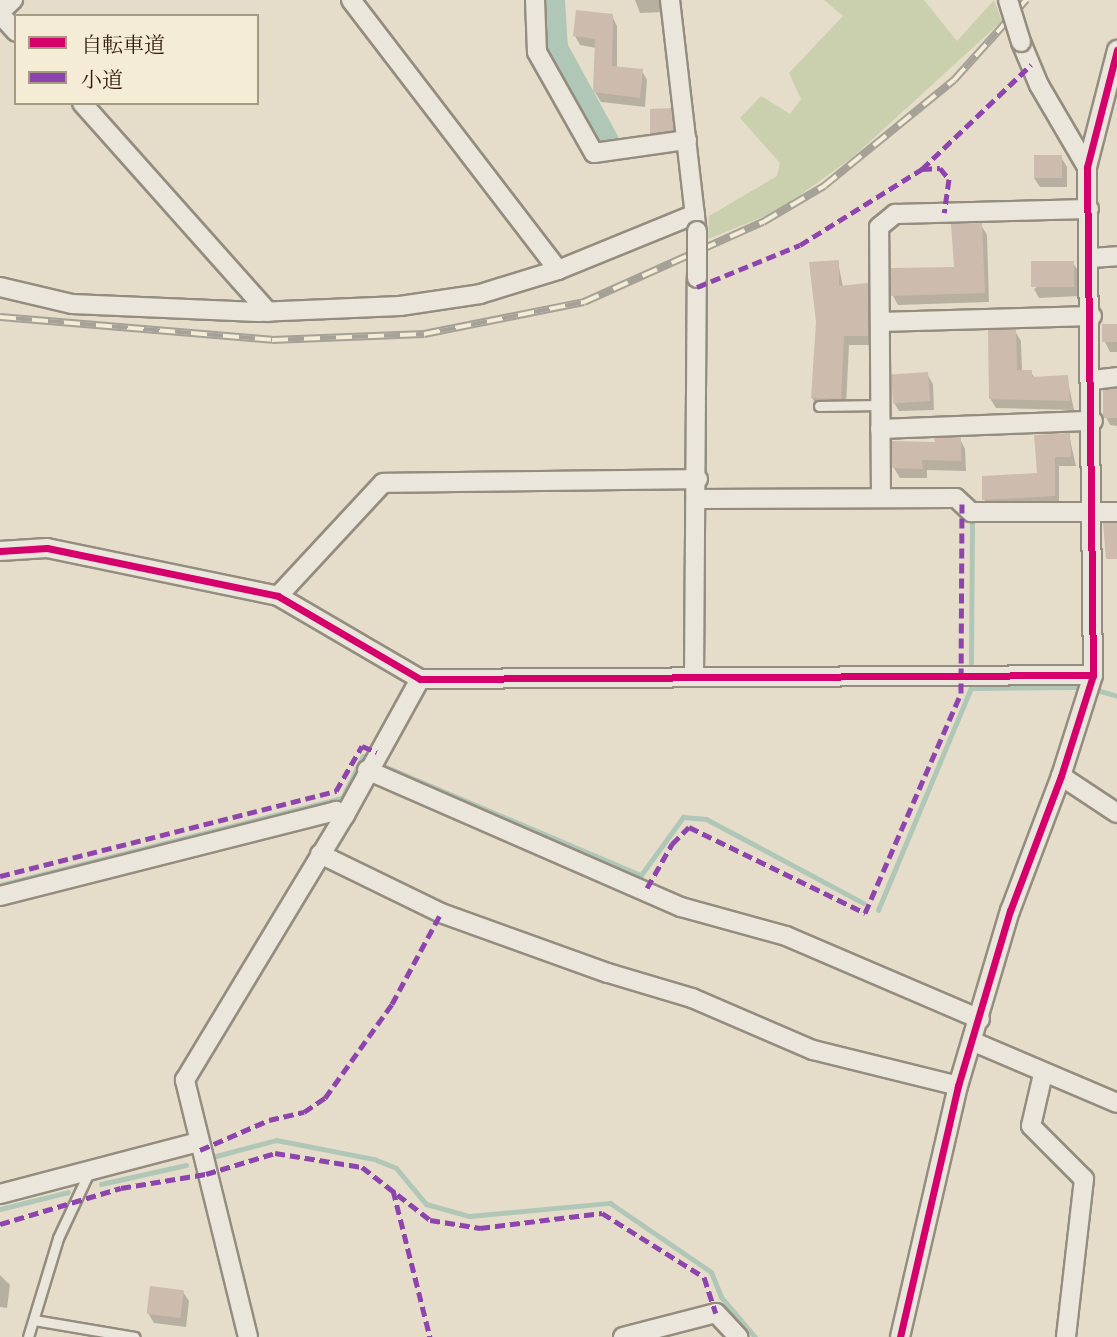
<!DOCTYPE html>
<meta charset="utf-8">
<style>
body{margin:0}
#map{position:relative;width:1117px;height:1337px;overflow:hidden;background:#e5ddca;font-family:"Libre Caslon Text","Noto Serif JP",serif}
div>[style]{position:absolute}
.green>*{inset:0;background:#cacfae}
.shadow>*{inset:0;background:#0003}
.stream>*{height:5px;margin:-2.5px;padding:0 2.5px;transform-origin:2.5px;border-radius:2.5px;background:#b0c7b8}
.river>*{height:32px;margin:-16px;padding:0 16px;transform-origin:16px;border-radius:16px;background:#b0c7b8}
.building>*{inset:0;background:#cdbbae;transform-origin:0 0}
.roads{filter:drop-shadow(2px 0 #948d7f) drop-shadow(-2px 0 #948d7f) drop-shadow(0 2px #948d7f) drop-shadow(0 -2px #948d7f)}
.lane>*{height:9px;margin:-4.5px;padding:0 4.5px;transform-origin:4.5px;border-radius:4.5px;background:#eae6dc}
.street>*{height:18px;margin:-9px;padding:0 9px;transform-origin:9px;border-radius:9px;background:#eae6dc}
.rail>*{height:8px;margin-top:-4px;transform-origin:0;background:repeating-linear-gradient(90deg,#f5ecd5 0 16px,#a5a197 0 32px);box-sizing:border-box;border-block:2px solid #a5a197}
.bridges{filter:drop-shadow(2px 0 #948d7f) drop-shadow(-2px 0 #948d7f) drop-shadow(0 2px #948d7f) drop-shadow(0 -2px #948d7f)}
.street-bridge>*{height:18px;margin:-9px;padding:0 9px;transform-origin:9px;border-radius:9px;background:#eae6dc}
.quiet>*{height:5px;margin-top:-2.5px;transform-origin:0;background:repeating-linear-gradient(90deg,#8e44ad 0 10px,transparent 0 15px)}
.cycleway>*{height:7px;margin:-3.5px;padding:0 3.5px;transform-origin:3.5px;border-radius:3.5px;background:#d6006c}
span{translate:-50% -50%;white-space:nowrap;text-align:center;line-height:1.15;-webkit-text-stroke:5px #f5ecd5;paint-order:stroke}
.legend{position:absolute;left:14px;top:14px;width:245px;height:91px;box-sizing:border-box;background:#f5ecd5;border:2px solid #a69a82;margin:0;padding:9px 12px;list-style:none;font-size:21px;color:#301e06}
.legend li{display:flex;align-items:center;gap:14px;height:35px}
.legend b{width:35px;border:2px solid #a69a82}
</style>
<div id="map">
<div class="green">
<i style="clip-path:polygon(824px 0,924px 0,957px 41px,994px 0,1002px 21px,853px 157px,778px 211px,708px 239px,709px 216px,777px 176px,780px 163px,740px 118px,761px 96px,790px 114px,801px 99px,789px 73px,843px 16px)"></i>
</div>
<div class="shadow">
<i style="clip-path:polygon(635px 0,664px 0,664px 12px,640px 13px)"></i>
<i style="clip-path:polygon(612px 16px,617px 26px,617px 68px,642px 71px,647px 80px,645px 107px,601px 102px,595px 92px,596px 48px,580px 45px,575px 36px)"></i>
<i style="clip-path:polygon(670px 110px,678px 140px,657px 143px,652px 133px)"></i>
<i style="clip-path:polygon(1061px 157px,1067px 167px,1067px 187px,1040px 187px,1034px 178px)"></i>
<i style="clip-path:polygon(981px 225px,987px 235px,989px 302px,898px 305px,893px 296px,956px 268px)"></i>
<i style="clip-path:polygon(838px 262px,843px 287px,867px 285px,872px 294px,873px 345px,849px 345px,846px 407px,818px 407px,812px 398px)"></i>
<i style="clip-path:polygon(1073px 263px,1079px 272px,1079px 296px,1039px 298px,1034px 289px)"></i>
<i style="clip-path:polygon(1117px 325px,1117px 352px,1110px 352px,1105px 342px)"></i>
<i style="clip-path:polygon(1015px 331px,1021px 341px,1022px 372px,1031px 372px,1035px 379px,1067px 377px,1074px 410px,996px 408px,990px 398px)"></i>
<i style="clip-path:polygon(927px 374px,933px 384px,934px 410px,899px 411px,893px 401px)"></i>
<i style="clip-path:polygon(1117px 390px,1117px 426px,1110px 425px,1105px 415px)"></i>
<i style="clip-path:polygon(1069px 435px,1076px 466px,1059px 466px,1059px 506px,989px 509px,984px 499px,1039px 474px)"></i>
<i style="clip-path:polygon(960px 439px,965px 449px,966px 471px,927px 470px,927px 478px,900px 478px,894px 468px,937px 444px)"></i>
<i style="clip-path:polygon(0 1275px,10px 1285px,7px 1308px,0 1307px)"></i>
<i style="clip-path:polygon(183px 1292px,189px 1301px,186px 1327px,154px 1323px,148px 1313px)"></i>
</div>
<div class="stream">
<i style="left:971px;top:663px;width:142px;rotate:-89.6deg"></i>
<i style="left:1100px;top:691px;width:18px;rotate:16deg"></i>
<i style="left:386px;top:767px;width:277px;rotate:23deg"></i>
<i style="left:641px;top:875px;width:72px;rotate:-54.1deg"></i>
<i style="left:683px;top:817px;width:23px;rotate:5deg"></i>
<i style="left:706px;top:819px;width:178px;rotate:28.1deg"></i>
<i style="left:0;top:885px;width:353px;rotate:-14.3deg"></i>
<i style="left:342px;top:798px;width:47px;rotate:-63.4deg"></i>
<i style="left:878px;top:910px;width:241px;rotate:-67.3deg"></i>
<i style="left:971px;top:688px;width:105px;rotate:-0.5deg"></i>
<i style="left:216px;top:1156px;width:62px;rotate:-14.9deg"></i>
<i style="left:276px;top:1140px;width:100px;rotate:11deg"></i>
<i style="left:374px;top:1159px;width:24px;rotate:22deg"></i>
<i style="left:396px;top:1168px;width:47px;rotate:50.2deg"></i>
<i style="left:426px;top:1204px;width:45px;rotate:15.6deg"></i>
<i style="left:469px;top:1216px;width:142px;rotate:-5.3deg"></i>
<i style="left:610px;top:1203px;width:122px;rotate:34.3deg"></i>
<i style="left:711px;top:1272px;width:27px;rotate:68deg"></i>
<i style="left:721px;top:1297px;width:52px;rotate:49.6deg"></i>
<i style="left:101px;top:1184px;width:87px;rotate:-12.6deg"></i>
<i style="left:0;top:1209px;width:70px;rotate:-14deg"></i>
</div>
<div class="river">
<i style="left:549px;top:0;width:49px;rotate:86.5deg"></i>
<i style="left:552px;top:49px;width:108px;rotate:61.3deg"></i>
</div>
<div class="building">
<i style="clip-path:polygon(576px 10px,613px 14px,612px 66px,643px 69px,640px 98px,593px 92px,595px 39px,573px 36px)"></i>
<i style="clip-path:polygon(671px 108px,674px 130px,650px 134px,650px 109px)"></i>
<i style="left:1062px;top:155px;width:23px;height:28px;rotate:90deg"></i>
<i style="clip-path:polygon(982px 223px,985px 293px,891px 296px,891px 268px,954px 267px,951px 224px)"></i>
<i style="clip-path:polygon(839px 260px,839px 286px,868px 283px,868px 336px,844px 336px,841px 399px,811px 398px,816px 322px,809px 262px)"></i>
<i style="left:1074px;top:261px;width:26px;height:43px;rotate:90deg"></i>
<i style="left:1102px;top:324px;width:15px;height:18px"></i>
<i style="clip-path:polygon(988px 330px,1016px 330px,1017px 370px,1032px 370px,1032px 377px,1068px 375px,1070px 401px,989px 399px)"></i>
<i style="left:928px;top:372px;width:29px;height:37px;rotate:86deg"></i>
<i style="left:1117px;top:388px;width:30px;height:14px;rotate:90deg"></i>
<i style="clip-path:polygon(1070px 433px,1071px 457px,1055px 457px,1055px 496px,982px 500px,982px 476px,1037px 473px,1034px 435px)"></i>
<i style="clip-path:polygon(961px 437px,961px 461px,922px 460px,923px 469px,892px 468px,892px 441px,935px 442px,934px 438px)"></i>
<i style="clip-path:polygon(1103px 523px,1117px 523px,1117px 559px,1106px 559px)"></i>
<i style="left:150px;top:1286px;width:34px;height:28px;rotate:7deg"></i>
</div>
<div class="roads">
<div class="lane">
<i style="left:819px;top:406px;width:61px;rotate:-0.9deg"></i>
<i style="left:34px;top:1320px;width:102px;rotate:9.6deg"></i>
<i style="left:28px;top:1337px;width:103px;rotate:-73.1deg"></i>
<i style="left:58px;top:1238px;width:73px;rotate:-64.8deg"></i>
</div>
<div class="street">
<i style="left:351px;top:0;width:340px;rotate:52.5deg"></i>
<i style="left:558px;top:270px;width:148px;rotate:-22.2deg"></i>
<i style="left:535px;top:0;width:52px;rotate:87.8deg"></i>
<i style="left:537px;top:52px;width:116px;rotate:60.6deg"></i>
<i style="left:594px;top:153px;width:94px;rotate:-8deg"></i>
<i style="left:670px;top:0;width:226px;rotate:83.4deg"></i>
<i style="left:0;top:12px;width:18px;rotate:-43deg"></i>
<i style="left:0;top:14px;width:24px;rotate:48deg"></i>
<i style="left:1021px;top:42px;width:47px;rotate:67.3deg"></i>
<i style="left:1039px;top:85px;width:95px;rotate:59.7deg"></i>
<i style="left:82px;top:103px;width:280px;rotate:48.3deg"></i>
<i style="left:1091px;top:258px;width:26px;rotate:-4deg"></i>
<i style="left:0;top:287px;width:74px;rotate:13.3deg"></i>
<i style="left:72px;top:304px;width:186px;rotate:2.5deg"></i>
<i style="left:258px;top:312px;width:142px;rotate:-2.4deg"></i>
<i style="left:400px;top:306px;width:81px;rotate:-8.5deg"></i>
<i style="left:480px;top:294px;width:82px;rotate:-17.1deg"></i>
<i style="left:880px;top:322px;width:212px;rotate:-1.6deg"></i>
<i style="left:1093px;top:380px;width:24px;rotate:-7deg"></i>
<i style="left:880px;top:429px;width:213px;rotate:-2.2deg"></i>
<i style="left:881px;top:497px;width:270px;rotate:-90.4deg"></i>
<i style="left:879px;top:227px;width:21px;rotate:-39deg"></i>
<i style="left:895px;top:214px;width:194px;rotate:-1.5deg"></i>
<i style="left:698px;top:499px;width:258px;rotate:-0.2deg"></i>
<i style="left:956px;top:498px;width:21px;rotate:43deg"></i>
<i style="left:971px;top:512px;width:146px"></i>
<i style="left:0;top:551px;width:47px;rotate:-3.7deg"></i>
<i style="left:47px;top:548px;width:236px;rotate:11.7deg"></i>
<i style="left:278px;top:596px;width:164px;rotate:30.3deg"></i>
<i style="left:420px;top:679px;width:673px;rotate:-0.34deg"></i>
<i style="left:278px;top:596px;width:154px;rotate:-47.1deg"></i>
<i style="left:383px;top:483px;width:315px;rotate:-0.7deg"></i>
<i style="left:694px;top:677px;width:399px;rotate:-89.6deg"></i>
<i style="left:367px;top:770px;width:343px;rotate:23.6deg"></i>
<i style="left:681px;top:907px;width:109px;rotate:15.4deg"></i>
<i style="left:786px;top:936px;width:211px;rotate:23.2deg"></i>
<i style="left:1061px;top:776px;width:67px;rotate:33.5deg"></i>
<i style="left:320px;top:854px;width:135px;rotate:26deg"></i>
<i style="left:441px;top:913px;width:177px;rotate:19.8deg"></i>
<i style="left:608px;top:973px;width:88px;rotate:16.6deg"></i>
<i style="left:692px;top:998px;width:132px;rotate:23.3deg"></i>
<i style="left:813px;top:1050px;width:149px;rotate:13.9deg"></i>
<i style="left:0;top:896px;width:347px;rotate:-14.2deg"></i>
<i style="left:336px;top:811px;width:10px;rotate:24deg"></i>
<i style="left:974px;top:1042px;width:155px;rotate:23.1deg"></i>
<i style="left:1043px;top:1074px;width:53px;rotate:103deg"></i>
<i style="left:1031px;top:1126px;width:75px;rotate:45deg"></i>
<i style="left:1084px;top:1179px;width:159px;rotate:96.5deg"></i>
<i style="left:0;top:1194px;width:205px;rotate:-14.7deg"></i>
<i style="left:248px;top:1337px;width:265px;rotate:-103.8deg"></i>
<i style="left:185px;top:1080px;width:310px;rotate:-58.9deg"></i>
<i style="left:345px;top:815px;width:155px;rotate:-61.1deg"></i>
<i style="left:623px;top:1337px;width:96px;rotate:-14.5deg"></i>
<i style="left:716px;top:1313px;width:33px;rotate:47deg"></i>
<i style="left:900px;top:1337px;width:258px;rotate:-77deg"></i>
<i style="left:958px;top:1086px;width:183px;rotate:-73.5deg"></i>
<i style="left:1010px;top:911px;width:144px;rotate:-69.3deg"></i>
<i style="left:1061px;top:776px;width:106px;rotate:-72.4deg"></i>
<i style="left:1093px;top:675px;width:508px;rotate:-90.68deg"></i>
<i style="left:1087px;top:167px;width:121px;rotate:-75.6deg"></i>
</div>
</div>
<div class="rail">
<i style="left:0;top:317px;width:273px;rotate:4.8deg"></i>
<i style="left:272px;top:340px;width:152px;rotate:-2.3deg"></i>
<i style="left:424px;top:334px;width:163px;rotate:-11.3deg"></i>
<i style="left:584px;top:302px;width:196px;rotate:-24.1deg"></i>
<i style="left:763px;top:222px;width:71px;rotate:-30.5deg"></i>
<i style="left:824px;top:186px;width:168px;rotate:-39.2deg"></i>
<i style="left:954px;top:80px;width:108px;rotate:-48deg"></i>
</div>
<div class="bridges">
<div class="street-bridge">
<i style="left:1008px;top:0;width:44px;rotate:72.8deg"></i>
<i style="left:697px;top:231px;width:47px;rotate:90deg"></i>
</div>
</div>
<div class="quiet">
<i style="left:922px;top:169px;width:151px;rotate:-43.7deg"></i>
<i style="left:697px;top:287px;width:111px;rotate:-22.2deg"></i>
<i style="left:800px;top:245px;width:144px;rotate:-31.9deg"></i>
<i style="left:922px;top:169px;width:18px;rotate:-3deg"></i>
<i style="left:940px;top:168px;width:14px;rotate:51deg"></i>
<i style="left:949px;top:179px;width:34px;rotate:98deg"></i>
<i style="left:0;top:876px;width:347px;rotate:-14.2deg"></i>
<i style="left:336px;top:791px;width:52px;rotate:-60deg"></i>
<i style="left:362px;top:746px;width:16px;rotate:22deg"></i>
<i style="left:647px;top:888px;width:51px;rotate:-60.4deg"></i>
<i style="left:672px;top:844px;width:24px;rotate:-45deg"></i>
<i style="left:689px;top:827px;width:196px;rotate:26deg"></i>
<i style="left:865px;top:913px;width:240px;rotate:-66.4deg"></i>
<i style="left:961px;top:693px;width:189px;rotate:-89.7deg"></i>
<i style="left:200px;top:1150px;width:75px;rotate:-23.5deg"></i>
<i style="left:269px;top:1120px;width:36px;rotate:-13deg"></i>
<i style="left:304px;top:1112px;width:25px;rotate:-34deg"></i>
<i style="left:325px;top:1098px;width:115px;rotate:-54.5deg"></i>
<i style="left:392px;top:1004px;width:103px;rotate:-61.7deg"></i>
<i style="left:393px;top:1190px;width:152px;rotate:75.9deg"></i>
<i style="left:0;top:1224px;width:126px;rotate:-16.6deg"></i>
<i style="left:121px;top:1188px;width:86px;rotate:-9.4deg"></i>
<i style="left:206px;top:1174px;width:72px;rotate:-16.9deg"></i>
<i style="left:275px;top:1153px;width:88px;rotate:9.1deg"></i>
<i style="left:362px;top:1167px;width:86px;rotate:37.9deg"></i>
<i style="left:430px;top:1220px;width:51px;rotate:9.1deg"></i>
<i style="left:480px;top:1228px;width:123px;rotate:-7deg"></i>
<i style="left:602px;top:1213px;width:120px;rotate:32.1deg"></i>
<i style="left:704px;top:1277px;width:38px;rotate:72deg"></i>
</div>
<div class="cycleway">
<i style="left:0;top:551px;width:47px;rotate:-3.7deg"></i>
<i style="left:47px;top:548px;width:236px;rotate:11.7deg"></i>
<i style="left:278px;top:596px;width:164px;rotate:30.3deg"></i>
<i style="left:420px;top:679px;width:673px;rotate:-0.34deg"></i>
<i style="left:900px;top:1337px;width:258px;rotate:-77deg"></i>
<i style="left:958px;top:1086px;width:183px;rotate:-73.5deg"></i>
<i style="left:1010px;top:911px;width:144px;rotate:-69.3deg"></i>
<i style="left:1061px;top:776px;width:106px;rotate:-72.4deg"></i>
<i style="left:1093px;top:675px;width:508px;rotate:-90.68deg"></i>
<i style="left:1087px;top:167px;width:121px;rotate:-75.6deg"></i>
</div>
<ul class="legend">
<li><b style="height:9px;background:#d6006c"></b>自転車道</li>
<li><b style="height:9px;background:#8e44ad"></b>小道</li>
</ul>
</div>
